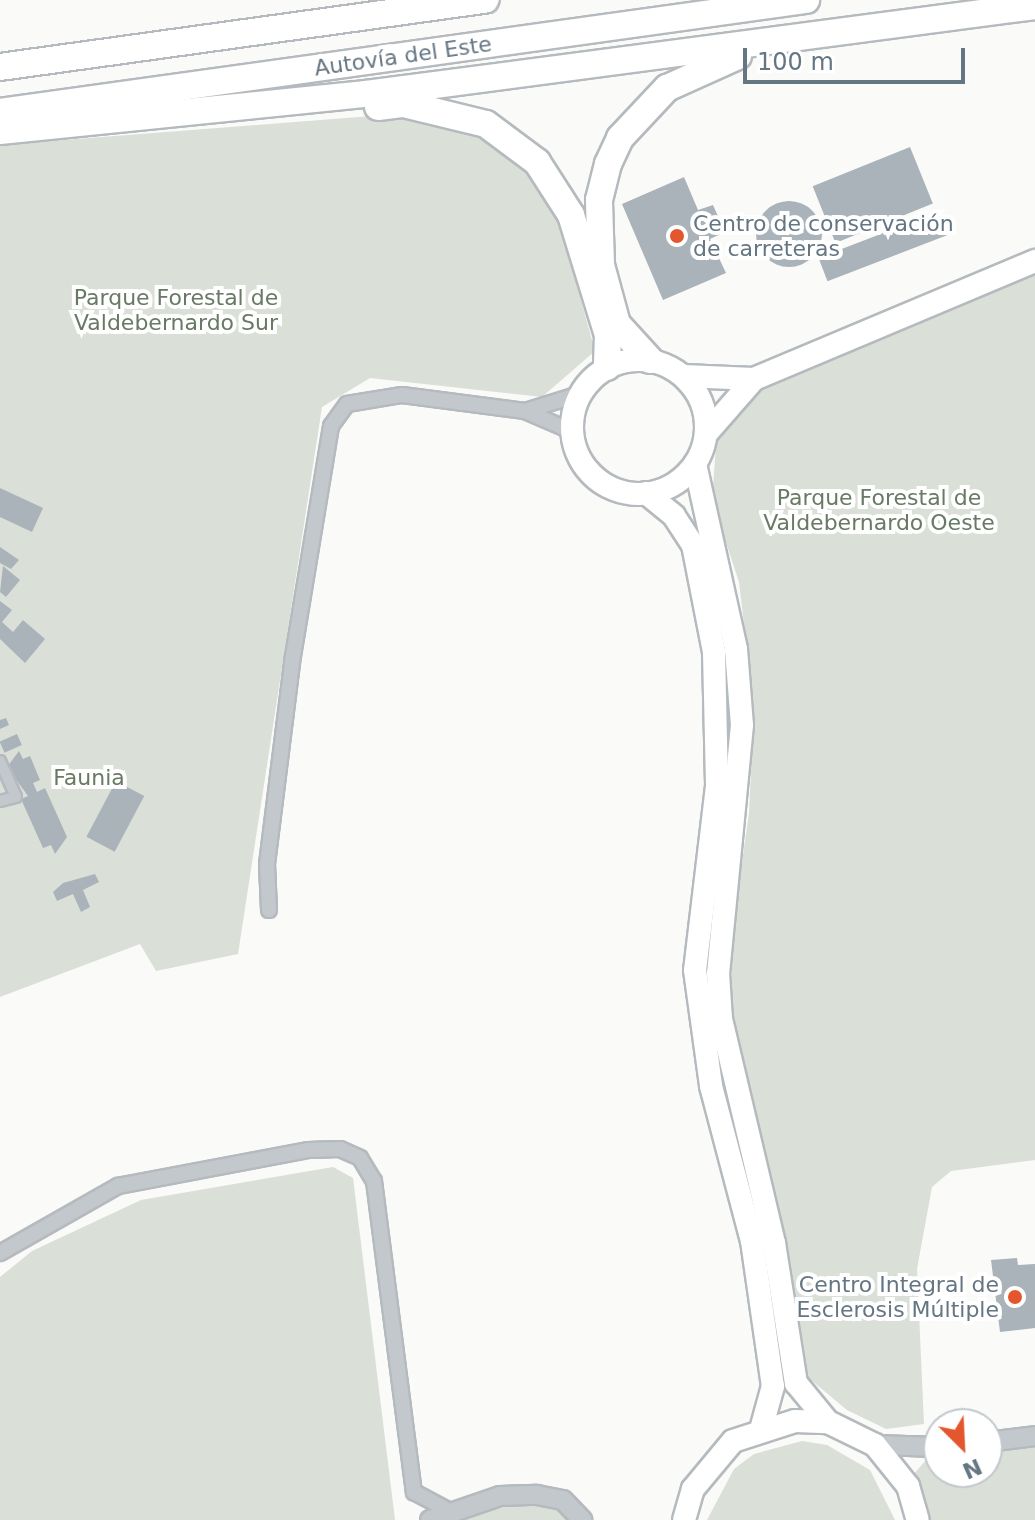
<!DOCTYPE html>
<meta charset="utf-8">
<style>
body{margin:0}
#map{position:relative;width:1035px;height:1520px;overflow:hidden;background:#fafaf8;font-family:"DejaVu Sans",sans-serif}
div>[style]{position:absolute}
.green>*{inset:0;background:#dadfd7}
.building>*{inset:0;background:#aab3b9;transform-origin:0 0}
.round{border-radius:50%}
.roads{filter:drop-shadow(2px 0 #b5babe) drop-shadow(-2px 0 #b5babe) drop-shadow(0 2px #b5babe) drop-shadow(0 -2px #b5babe)}
.pedestrian>*{height:10px;margin:-5px;padding:0 5px;transform-origin:5px;border-radius:5px;background:#c3c8cc}
.minor>*{height:14px;margin:-7px;padding:0 7px;transform-origin:7px;border-radius:7px;background:#c3c8cc}
.tertiary>*{height:18px;margin:-9px;padding:0 9px;transform-origin:9px;border-radius:9px;background:#c3c8cc}
.primary>*{height:22px;margin:-11px;padding:0 11px;transform-origin:11px;border-radius:11px;background:#fff}
.primary>.ring{margin:-11px;padding:0;box-sizing:content-box;background:none;border:22px solid #fff;border-radius:50%}
.motorway>*{height:26px;margin:-13px;padding:0 13px;transform-origin:13px;border-radius:13px;background:#fff}
.dots>*{width:22px;height:22px;translate:-50% -50%;box-sizing:border-box;border:4px solid #fff;border-radius:50%}
span{translate:-50% -50%;white-space:nowrap;text-align:center;line-height:1.15;-webkit-text-stroke:8px #fff;paint-order:stroke}
.street-label{font-size:22px;color:#657683}
.poi-label{font-size:22px;color:#657683}
.left{translate:0 -50%;text-align:left}
.right{translate:-100% -50%;text-align:right}
.park-label{font-size:22px;color:#687a64}
.north{position:absolute;left:923px;top:1408px;width:80px;height:80px;box-sizing:border-box;background:#fff;border:2px solid #c1c8cd;border-radius:50%;rotate:156deg;font-size:22px;font-weight:700;line-height:32px;text-align:center;color:#657683}
.north::after{content:'';display:block;margin:auto;width:28px;height:36px;background:#e4572e;clip-path:polygon(50% 0,100% 100%,50% 72%,0 100%)}
.scale{position:absolute;left:743px;top:48px;width:222px;height:36px;box-sizing:border-box;border:4px solid #657683;border-top:0;padding-left:10px;font-size:24px;line-height:28px;white-space:nowrap;color:#657683;-webkit-text-stroke:6px #fff;paint-order:stroke}
</style>
<div id="map">
<div class="green">
<i style="clip-path:polygon(397px 114px,495px 138px,552px 195px,595px 351px,542px 397px,370px 378px,322px 407px,238px 954px,156px 971px,140px 944px,0 997px,0 145px)"></i>
<i style="clip-path:polygon(1035px 271px,1035px 1160px,951px 1171px,932px 1187px,917px 1269px,924px 1424px,886px 1429px,847px 1410px,805px 1375px,790px 1260px,732px 1011px,732px 932px,749px 813px,754px 709px,739px 582px,712px 500px,717px 432px,745px 395px)"></i>
<i style="clip-path:polygon(333px 1167px,353px 1178px,395px 1520px,0 1520px,0 1277px,32px 1251px,141px 1200px)"></i>
<i style="clip-path:polygon(802px 1441px,827px 1445px,870px 1470px,895px 1520px,707px 1520px,734px 1469px,754px 1454px)"></i>
<i style="clip-path:polygon(1035px 1447px,1035px 1520px,926px 1520px,913px 1475px,926px 1460px,939px 1458px,939px 1472px,987px 1472px,987px 1452px)"></i>
<i style="clip-path:polygon(527px 1502px,561px 1508px,573px 1520px,443px 1520px)"></i>
</div>
<div class="building">
<i style="left:910px;top:147px;width:61px;height:105px;rotate:68deg"></i>
<i style="clip-path:polygon(684px 177px,698px 210px,713px 205px,725px 232px,710px 239px,726px 273px,663px 300px,622px 204px)"></i>
<i class="round" style="left:756px;top:201px;width:66px;height:66px"></i>
<i style="left:938px;top:212px;width:25px;height:128px;rotate:69deg"></i>
<i style="clip-path:polygon(0 488px,43px 508px,32px 532px,0 517px)"></i>
<i style="clip-path:polygon(0 547px,19px 560px,11px 569px,0 563px)"></i>
<i style="clip-path:polygon(3px 566px,20px 580px,6px 597px,0 592px)"></i>
<i style="clip-path:polygon(0 601px,12px 610px,2px 622px,13px 632px,23px 620px,45px 639px,25px 663px,0 639px)"></i>
<i style="clip-path:polygon(6px 718px,9px 725px,0 729px,0 720px)"></i>
<i style="left:17px;top:734px;width:12px;height:19px;rotate:66deg"></i>
<i style="clip-path:polygon(19px 751px,23px 759px,30px 756px,40px 780px,33px 783px,37px 792px,45px 788px,67px 837px,55px 854px,51px 845px,43px 848px,21px 799px,28px 796px,7px 767px)"></i>
<i style="left:116px;top:781px;width:32px;height:63px;rotate:28deg"></i>
<i style="clip-path:polygon(95px 874px,99px 882px,83px 890px,90px 907px,81px 912px,73px 894px,57px 901px,53px 892px,63px 883px)"></i>
<i style="clip-path:polygon(1017px 1258px,1018px 1265px,1035px 1264px,1035px 1328px,1000px 1332px,991px 1260px)"></i>
</div>
<div class="roads">
<div class="pedestrian">
<i style="left:0;top:761px;width:39px;rotate:66deg"></i>
<i style="left:16px;top:797px;width:16px;rotate:166deg"></i>
</div>
<div class="minor">
<i style="left:525px;top:411px;width:58px;rotate:-17.2deg"></i>
<i style="left:269px;top:910px;width:46px;rotate:-92.5deg"></i>
<i style="left:267px;top:864px;width:204px;rotate:-82.9deg"></i>
<i style="left:292px;top:662px;width:239px;rotate:-80.6deg"></i>
<i style="left:331px;top:426px;width:27px;rotate:-54deg"></i>
<i style="left:347px;top:404px;width:56px;rotate:-9.3deg"></i>
<i style="left:402px;top:395px;width:124px;rotate:7.4deg"></i>
<i style="left:525px;top:411px;width:50px;rotate:23.5deg"></i>
<i style="left:0;top:1253px;width:136px;rotate:-29.6deg"></i>
<i style="left:118px;top:1186px;width:193px;rotate:-10.7deg"></i>
<i style="left:308px;top:1150px;width:32px;rotate:-2deg"></i>
<i style="left:340px;top:1149px;width:22px;rotate:24deg"></i>
<i style="left:360px;top:1158px;width:27px;rotate:59deg"></i>
<i style="left:374px;top:1181px;width:314px;rotate:82.7deg"></i>
<i style="left:414px;top:1492px;width:36px;rotate:28deg"></i>
</div>
<div class="tertiary">
<i style="left:987px;top:1442px;width:48px;rotate:-7.1deg"></i>
<i style="left:875px;top:1445px;width:64px;rotate:1.8deg"></i>
<i style="left:430px;top:1520px;width:74px;rotate:-18.9deg"></i>
<i style="left:500px;top:1496px;width:37px;rotate:-2deg"></i>
<i style="left:537px;top:1495px;width:26px;rotate:11deg"></i>
<i style="left:563px;top:1500px;width:28px;rotate:46deg"></i>
</div>
<div class="primary">
<i class="ring" style="left:572px;top:360px;width:112px;height:112px"></i>
<i style="left:684px;top:376px;width:70px;rotate:2.5deg"></i>
<i style="left:706px;top:434px;width:73px;rotate:-48.9deg"></i>
<i style="left:754px;top:379px;width:305px;rotate:-22.8deg"></i>
<i style="left:695px;top:464px;width:189px;rotate:77.5deg"></i>
<i style="left:736px;top:649px;width:76px;rotate:85.5deg"></i>
<i style="left:742px;top:725px;width:249px;rotate:95.5deg"></i>
<i style="left:718px;top:973px;width:46px;rotate:86.3deg"></i>
<i style="left:721px;top:1019px;width:230px;rotate:76.7deg"></i>
<i style="left:774px;top:1243px;width:142px;rotate:81.1deg"></i>
<i style="left:796px;top:1383px;width:50px;rotate:50.6deg"></i>
<i style="left:646px;top:493px;width:36px;rotate:39deg"></i>
<i style="left:674px;top:516px;width:35px;rotate:57deg"></i>
<i style="left:693px;top:545px;width:109px;rotate:78.9deg"></i>
<i style="left:714px;top:652px;width:134px;rotate:88.7deg"></i>
<i style="left:717px;top:786px;width:185px;rotate:96.8deg"></i>
<i style="left:695px;top:970px;width:117px;rotate:82.1deg"></i>
<i style="left:711px;top:1086px;width:160px;rotate:75.2deg"></i>
<i style="left:752px;top:1241px;width:147px;rotate:81.8deg"></i>
<i style="left:773px;top:1386px;width:41px;rotate:105.4deg"></i>
<i style="left:684px;top:1520px;width:32px;rotate:-74deg"></i>
<i style="left:693px;top:1489px;width:62px;rotate:-50.2deg"></i>
<i style="left:733px;top:1441px;width:65px;rotate:-17.9deg"></i>
<i style="left:795px;top:1421px;width:33px;rotate:2deg"></i>
<i style="left:828px;top:1422px;width:52px;rotate:26.1deg"></i>
<i style="left:875px;top:1445px;width:53px;rotate:51.2deg"></i>
<i style="left:908px;top:1486px;width:35px;rotate:74deg"></i>
</div>
<div class="motorway">
<i style="left:0;top:67px;width:490px;rotate:-7.9deg"></i>
<i style="left:378px;top:107px;width:26px;rotate:-7deg"></i>
<i style="left:404px;top:104px;width:84px;rotate:13.7deg"></i>
<i style="left:486px;top:124px;width:64px;rotate:36.7deg"></i>
<i style="left:537px;top:162px;width:63px;rotate:57.3deg"></i>
<i style="left:571px;top:215px;width:126px;rotate:72.9deg"></i>
<i style="left:608px;top:335px;width:32px;rotate:92deg"></i>
<i style="left:0;top:112px;width:814px;rotate:-7.91deg"></i>
<i style="left:0;top:131px;width:368px;rotate:-5.8deg"></i>
<i style="left:366px;top:94px;width:675px;rotate:-7.49deg"></i>
<i style="left:650px;top:360px;width:49px;rotate:-132.5deg"></i>
<i style="left:617px;top:324px;width:61px;rotate:-105.2deg"></i>
<i style="left:601px;top:265px;width:65px;rotate:-91.8deg"></i>
<i style="left:599px;top:200px;width:37px;rotate:-76deg"></i>
<i style="left:608px;top:164px;width:29px;rotate:-65deg"></i>
<i style="left:620px;top:138px;width:69px;rotate:-46.8deg"></i>
<i style="left:667px;top:88px;width:78px;rotate:-24.3deg"></i>
</div>
</div>
<div class="dots">
<i style="left:677px;top:236px;background:#e4572e"></i>
<i style="left:1015px;top:1297px;background:#e4572e"></i>
</div>
<div class="street-label">
<span style="left:403px;top:56px;rotate:-8deg">Autovía del Este</span>
</div>
<div class="poi-label">
<span class="left" style="left:693px;top:236px">Centro de conservación<br>de carreteras</span>
<span class="right" style="left:999px;top:1297px">Centro Integral de<br>Esclerosis Múltiple</span>
</div>
<div class="park-label">
<span style="left:176px;top:310px">Parque Forestal de<br>Valdebernardo Sur</span>
<span style="left:879px;top:510px">Parque Forestal de<br>Valdebernardo Oeste</span>
<span style="left:89px;top:778px">Faunia</span>
</div>
<div class="north">N</div>
<div class="scale">100 m</div>
</div>
